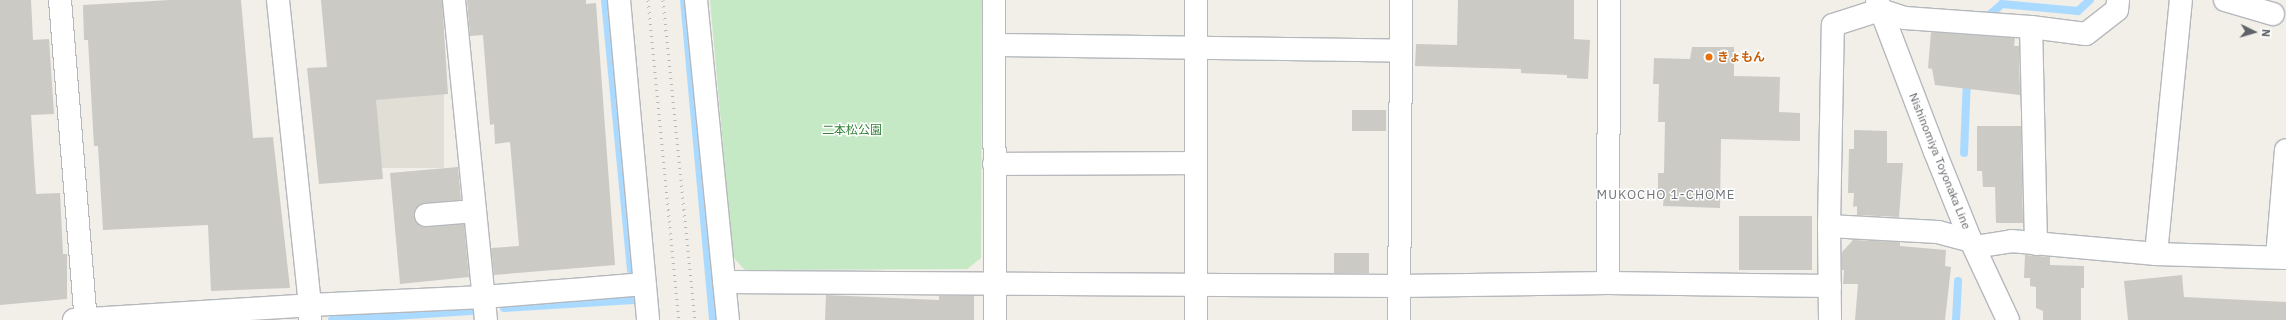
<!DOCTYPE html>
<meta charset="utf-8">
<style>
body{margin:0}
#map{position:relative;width:2286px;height:320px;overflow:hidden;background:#f1efe8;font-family:"IBM Plex Sans","Noto Sans JP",sans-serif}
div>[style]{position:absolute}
.education>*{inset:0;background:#e1ded6;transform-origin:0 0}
.green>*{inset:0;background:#c5e8c5}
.stream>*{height:8px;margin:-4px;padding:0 4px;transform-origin:4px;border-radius:4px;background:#aadaff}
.building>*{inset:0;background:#cccac5;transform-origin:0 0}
.roads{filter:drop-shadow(1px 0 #b5b8bc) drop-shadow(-1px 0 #b5b8bc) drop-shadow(0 1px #b5b8bc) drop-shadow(0 -1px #b5b8bc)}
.minor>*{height:22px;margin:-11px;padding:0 11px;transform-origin:11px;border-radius:11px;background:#fff}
.tertiary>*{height:22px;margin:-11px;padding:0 11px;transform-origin:11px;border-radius:11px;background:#fff}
.secondary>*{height:22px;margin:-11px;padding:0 11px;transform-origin:11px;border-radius:11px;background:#fff}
.rail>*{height:3px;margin-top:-1.5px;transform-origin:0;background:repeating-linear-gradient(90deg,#b6b7b8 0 1px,transparent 0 6px)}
.dots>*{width:11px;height:11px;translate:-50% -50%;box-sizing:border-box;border:2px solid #fff;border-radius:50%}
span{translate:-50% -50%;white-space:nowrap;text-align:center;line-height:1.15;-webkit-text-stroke:3px #fff;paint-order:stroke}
.food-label{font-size:12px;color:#c56008;font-weight:700}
.left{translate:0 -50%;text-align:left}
.park-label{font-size:12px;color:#348238}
.street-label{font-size:12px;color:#5f6368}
.neighbourhood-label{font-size:13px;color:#70757a;letter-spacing:1px}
.north{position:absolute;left:2234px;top:12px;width:40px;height:40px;-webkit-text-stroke:3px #fff;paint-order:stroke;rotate:95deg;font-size:11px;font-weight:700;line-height:16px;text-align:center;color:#5f6368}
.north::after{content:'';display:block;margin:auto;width:14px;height:18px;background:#5f6368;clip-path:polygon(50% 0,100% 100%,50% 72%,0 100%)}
</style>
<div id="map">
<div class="education">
<i style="left:373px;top:0;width:71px;height:168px"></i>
</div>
<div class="green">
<i style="clip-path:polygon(710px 0,982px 0,981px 258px,967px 269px,745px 270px,733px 257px)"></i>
</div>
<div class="stream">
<i style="left:605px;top:0;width:271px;rotate:84.5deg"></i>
<i style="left:684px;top:0;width:321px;rotate:84.8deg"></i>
<i style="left:1969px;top:45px;width:13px;rotate:-90deg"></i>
<i style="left:1969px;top:32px;width:43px;rotate:-40.3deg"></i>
<i style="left:2002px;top:4px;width:76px;rotate:5.3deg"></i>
<i style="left:2078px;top:11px;width:16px;rotate:-43deg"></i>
<i style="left:1964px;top:153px;width:74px;rotate:-87.7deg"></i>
<i style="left:504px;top:308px;width:130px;rotate:-3.5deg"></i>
<i style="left:332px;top:320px;width:139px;rotate:-3.7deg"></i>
<i style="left:1956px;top:320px;width:39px;rotate:-87deg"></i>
</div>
<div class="building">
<i style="clip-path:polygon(0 0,31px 0,33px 40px,49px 39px,54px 114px,31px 115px,36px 194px,60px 193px,63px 254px,67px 254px,67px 299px,0 305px)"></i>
<i style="clip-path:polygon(170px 0,241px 0,253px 138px,273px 137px,290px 288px,211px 291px,208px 225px,103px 230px,98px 146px,94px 146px,88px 40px,84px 40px,83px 5px)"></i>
<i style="clip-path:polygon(321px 0,442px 0,448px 94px,376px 100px,383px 179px,319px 184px,307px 68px,327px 67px)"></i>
<i style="clip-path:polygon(467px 0,586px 0,586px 4px,596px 3px,615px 265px,494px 275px,491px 248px,519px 246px,510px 142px,495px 144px,494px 124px,490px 125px,483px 35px,470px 36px)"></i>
<i style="clip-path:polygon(1458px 0,1574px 0,1574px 39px,1590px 40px,1588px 79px,1567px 78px,1567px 75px,1521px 73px,1521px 69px,1415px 66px,1416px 44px,1457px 45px)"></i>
<i style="clip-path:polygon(1931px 32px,2015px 38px,2014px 46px,2019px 46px,2020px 95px,1935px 85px,1932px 69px,1928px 68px)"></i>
<i style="clip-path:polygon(1692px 47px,1734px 47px,1734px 76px,1780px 77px,1779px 112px,1800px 113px,1800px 141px,1721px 139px,1720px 208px,1663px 206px,1664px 195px,1658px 195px,1658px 173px,1664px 173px,1665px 122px,1658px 122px,1659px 84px,1653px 84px,1654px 58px,1690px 59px)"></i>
<i style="left:1352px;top:110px;width:34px;height:21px"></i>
<i style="clip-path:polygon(1977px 126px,2021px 126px,2023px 223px,1996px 223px,1995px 187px,1983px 187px,1982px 171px,1977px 171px)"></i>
<i style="clip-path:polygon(1854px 130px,1887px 131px,1887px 163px,1903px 163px,1899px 217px,1857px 215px,1857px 206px,1853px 207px,1854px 193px,1848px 193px,1849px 149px,1854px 149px)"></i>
<i style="clip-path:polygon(458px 167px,461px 200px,425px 203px,415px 209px,414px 216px,420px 226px,427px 227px,464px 224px,469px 277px,400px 284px,390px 173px)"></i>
<i style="left:1739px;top:216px;width:73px;height:54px"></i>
<i style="clip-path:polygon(1853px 240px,1900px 242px,1900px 246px,1946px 250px,1945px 266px,1951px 267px,1945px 320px,1855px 320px,1858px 284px,1843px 284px,1844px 270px,1842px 270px,1842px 252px)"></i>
<i style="left:1334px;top:253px;width:35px;height:20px"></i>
<i style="clip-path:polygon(2025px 255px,2050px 257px,2050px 265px,2084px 266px,2084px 288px,2081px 288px,2081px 320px,2043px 320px,2043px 311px,2036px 308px,2036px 287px,2030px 286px,2030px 278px,2024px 278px)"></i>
<i style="clip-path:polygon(2182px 275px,2184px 297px,2286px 302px,2286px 320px,2128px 320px,2124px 281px)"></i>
<i style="clip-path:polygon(826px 295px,939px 300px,939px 296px,974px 296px,974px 320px,825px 320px)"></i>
</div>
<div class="roads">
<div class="minor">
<i style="left:60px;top:0;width:321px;rotate:85.4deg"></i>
<i style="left:454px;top:0;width:322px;rotate:84.3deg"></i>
<i style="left:619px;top:0;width:321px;rotate:84.8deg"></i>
<i style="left:696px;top:0;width:322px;rotate:84.3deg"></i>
<i style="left:994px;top:0;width:320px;rotate:89.8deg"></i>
<i style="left:1196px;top:0;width:320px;rotate:90deg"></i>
<i style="left:2225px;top:0;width:50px;rotate:16.3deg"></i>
<i style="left:994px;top:45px;width:406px;rotate:0.8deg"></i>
<i style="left:994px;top:164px;width:202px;rotate:-0.3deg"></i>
<i style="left:426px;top:215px;width:49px;rotate:-4.7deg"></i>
<i style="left:1829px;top:226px;width:109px;rotate:3.2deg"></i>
<i style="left:1938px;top:232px;width:34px;rotate:15deg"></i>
<i style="left:2036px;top:244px;width:217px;rotate:-91.3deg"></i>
<i style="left:2031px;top:27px;width:55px;rotate:7.3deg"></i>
<i style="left:2086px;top:34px;width:39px;rotate:-38deg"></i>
<i style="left:2117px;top:10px;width:10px;rotate:-84deg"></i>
<i style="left:1975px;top:247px;width:36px;rotate:-9deg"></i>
<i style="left:2011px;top:241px;width:146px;rotate:5.1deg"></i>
<i style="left:2156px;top:254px;width:130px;rotate:1.8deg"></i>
<i style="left:2156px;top:254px;width:255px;rotate:-84.4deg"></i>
<i style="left:2277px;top:257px;width:107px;rotate:-85.2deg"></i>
<i style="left:724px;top:282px;width:675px;rotate:0.34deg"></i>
<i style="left:1399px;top:286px;width:209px;rotate:-0.8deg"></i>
<i style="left:1608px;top:283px;width:222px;rotate:0.8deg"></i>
<i style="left:1608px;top:283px;width:283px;rotate:-89.8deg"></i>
<i style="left:310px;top:320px;width:15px;rotate:-90deg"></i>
<i style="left:310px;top:305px;width:174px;rotate:-2.6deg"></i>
<i style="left:484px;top:297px;width:161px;rotate:-4.6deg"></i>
<i style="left:1399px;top:320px;width:320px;rotate:-89.6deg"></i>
<i style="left:1830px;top:320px;width:94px;rotate:-90.6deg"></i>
<i style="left:1829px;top:226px;width:201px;rotate:-88.9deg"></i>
<i style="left:1833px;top:25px;width:49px;rotate:-17.7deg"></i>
<i style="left:1880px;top:10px;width:26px;rotate:18deg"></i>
<i style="left:1905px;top:18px;width:126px;rotate:4.1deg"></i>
</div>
<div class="tertiary">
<i style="left:74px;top:320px;width:236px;rotate:-3.6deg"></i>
<i style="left:310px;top:305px;width:307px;rotate:-96deg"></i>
</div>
<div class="secondary">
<i style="left:1877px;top:0;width:163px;rotate:69.1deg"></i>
<i style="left:1935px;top:152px;width:96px;rotate:68deg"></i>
<i style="left:1971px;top:241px;width:87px;rotate:64.9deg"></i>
</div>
</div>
<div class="rail">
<i style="left:648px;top:0;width:321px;rotate:84.5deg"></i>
<i style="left:663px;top:0;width:322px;rotate:84.3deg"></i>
</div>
<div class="dots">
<i style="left:1709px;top:57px;background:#e8710a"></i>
</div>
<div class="food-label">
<span class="left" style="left:1717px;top:57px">きょもん</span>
</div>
<div class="park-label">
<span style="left:852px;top:130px">二本松公園</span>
</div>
<div class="street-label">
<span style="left:1940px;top:161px;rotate:68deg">Nishinomiya Toyonaka Line</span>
</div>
<div class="neighbourhood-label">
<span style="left:1666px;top:195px">MUKOCHO 1-CHOME</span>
</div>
<div class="north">N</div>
</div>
